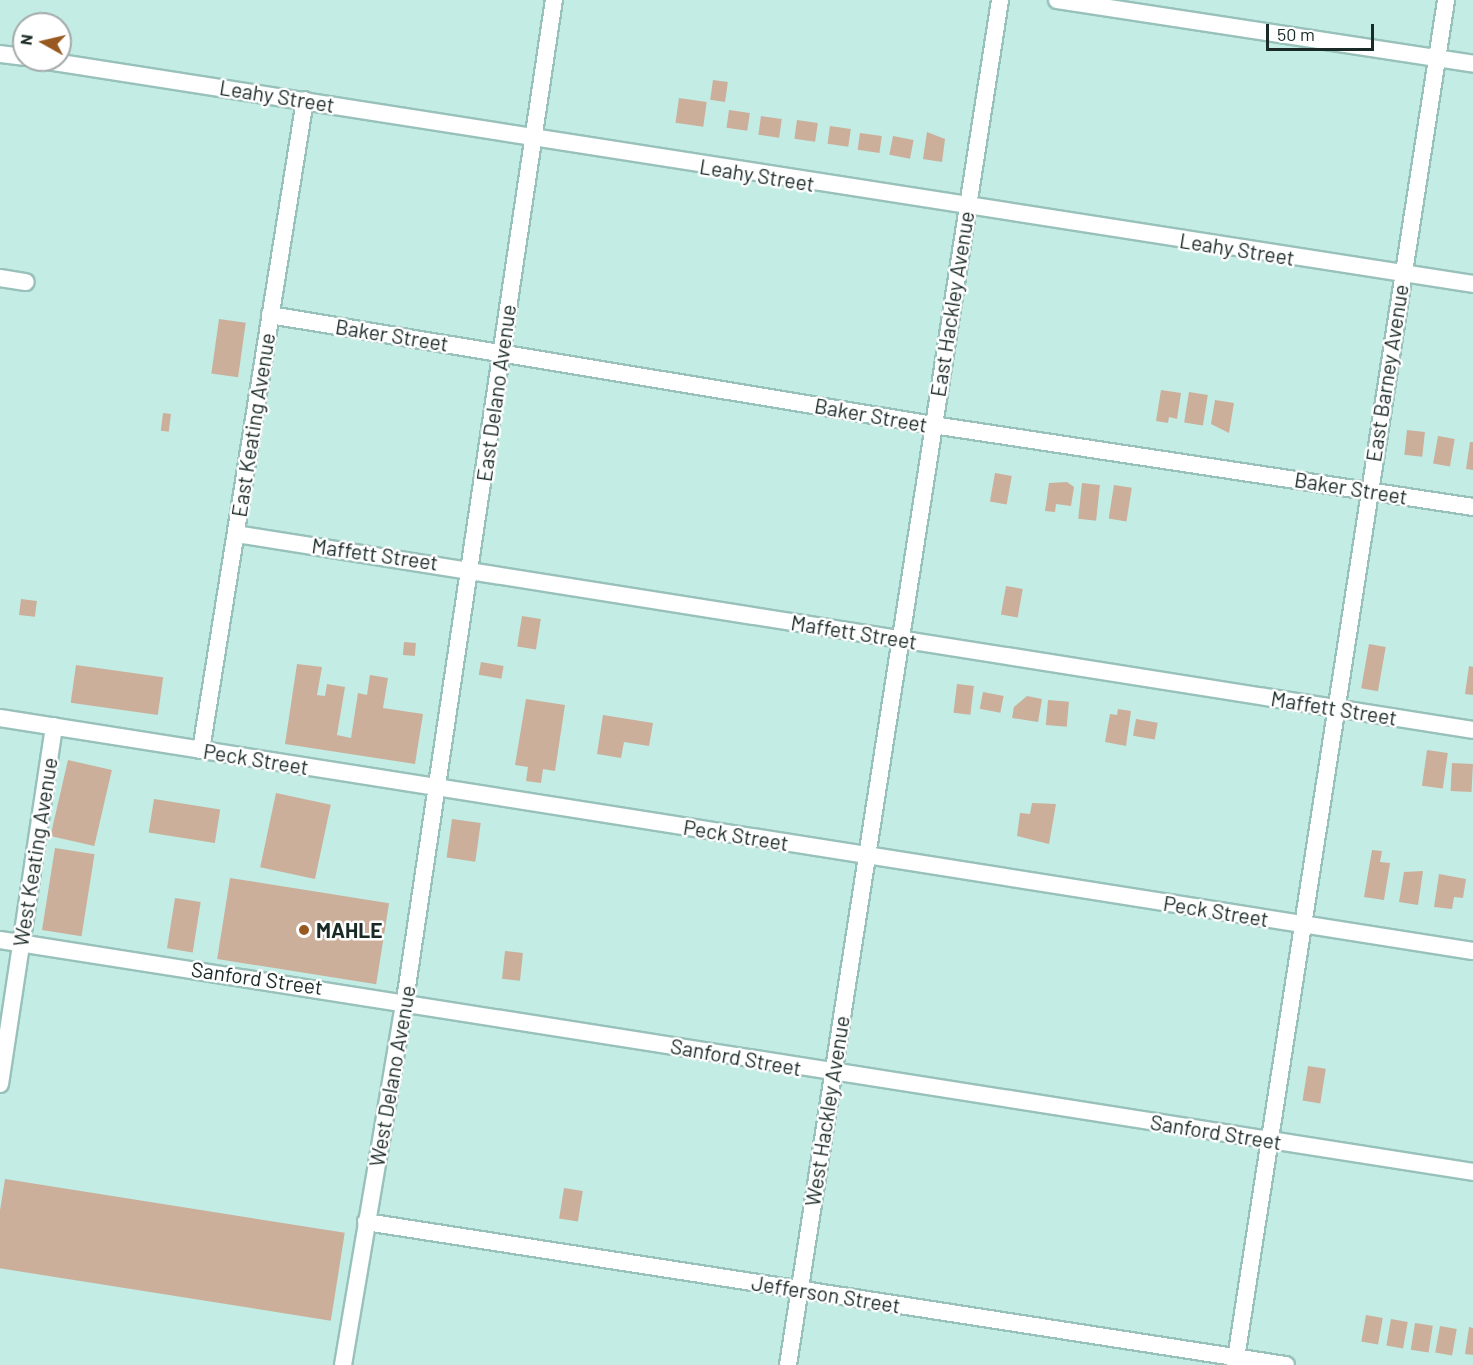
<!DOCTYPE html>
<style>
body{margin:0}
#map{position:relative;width:1473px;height:1365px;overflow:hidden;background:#c3ece5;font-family:Barlow,sans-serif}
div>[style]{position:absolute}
.building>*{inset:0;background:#cbaf9a;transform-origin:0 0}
.roads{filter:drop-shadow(2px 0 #99c1bb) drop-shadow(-2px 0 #99c1bb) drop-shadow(0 2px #99c1bb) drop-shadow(0 -2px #99c1bb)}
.minor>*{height:16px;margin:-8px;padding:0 8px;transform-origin:8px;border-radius:8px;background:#fff}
.dots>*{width:16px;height:16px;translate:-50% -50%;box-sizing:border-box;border:3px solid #fff;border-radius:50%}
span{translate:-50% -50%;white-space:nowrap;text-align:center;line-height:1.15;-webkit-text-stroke:5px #fff;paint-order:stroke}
.street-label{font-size:21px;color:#1a2a27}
.poi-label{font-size:21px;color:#1a2a27;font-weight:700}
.left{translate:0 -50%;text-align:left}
.north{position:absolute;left:12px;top:12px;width:60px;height:60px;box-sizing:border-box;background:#fff;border:2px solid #a3aaa9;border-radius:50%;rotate:278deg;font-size:16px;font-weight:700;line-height:24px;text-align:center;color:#1a2a27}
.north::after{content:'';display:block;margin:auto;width:21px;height:27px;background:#985920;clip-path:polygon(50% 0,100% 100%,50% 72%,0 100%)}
.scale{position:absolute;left:1266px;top:24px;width:108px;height:27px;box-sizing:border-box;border:3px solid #1a2a27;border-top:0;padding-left:8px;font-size:18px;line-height:21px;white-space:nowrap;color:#1a2a27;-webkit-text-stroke:4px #fff;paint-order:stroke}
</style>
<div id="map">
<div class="building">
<i style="left:713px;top:80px;width:15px;height:20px;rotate:8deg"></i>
<i style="left:679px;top:98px;width:28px;height:25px;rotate:8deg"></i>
<i style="left:729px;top:110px;width:21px;height:18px;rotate:8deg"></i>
<i style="left:761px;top:116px;width:21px;height:19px;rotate:8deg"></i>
<i style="left:797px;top:120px;width:21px;height:19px;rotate:8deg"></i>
<i style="left:830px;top:126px;width:21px;height:18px;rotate:8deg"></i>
<i style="clip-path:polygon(927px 132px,945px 139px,942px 162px,923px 159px)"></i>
<i style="left:860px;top:133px;width:22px;height:17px;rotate:8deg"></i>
<i style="left:893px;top:136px;width:21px;height:19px;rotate:11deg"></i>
<i style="left:219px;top:319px;width:27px;height:55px;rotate:8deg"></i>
<i style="clip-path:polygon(1161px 390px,1181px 393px,1177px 419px,1169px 417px,1168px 423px,1156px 421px)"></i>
<i style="left:1189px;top:392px;width:19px;height:31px;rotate:9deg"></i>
<i style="clip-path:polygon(1215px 400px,1234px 403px,1229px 433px,1211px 424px)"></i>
<i style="left:163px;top:413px;width:8px;height:18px;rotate:7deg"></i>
<i style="left:1407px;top:430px;width:18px;height:25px;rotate:6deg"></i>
<i style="left:1438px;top:436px;width:17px;height:28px;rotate:10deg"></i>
<i style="clip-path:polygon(1470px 442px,1473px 442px,1473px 470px,1466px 469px)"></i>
<i style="left:995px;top:473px;width:17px;height:29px;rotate:10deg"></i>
<i style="clip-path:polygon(1067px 482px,1074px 487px,1071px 506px,1056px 504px,1055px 512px,1045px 511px,1049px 483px)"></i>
<i style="left:1082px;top:483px;width:18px;height:36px;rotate:6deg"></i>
<i style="left:1114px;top:485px;width:18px;height:34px;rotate:9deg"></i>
<i style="left:1006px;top:586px;width:17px;height:29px;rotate:10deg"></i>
<i style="left:21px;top:599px;width:16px;height:16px;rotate:7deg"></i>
<i style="left:522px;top:616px;width:19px;height:31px;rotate:9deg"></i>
<i style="left:404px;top:642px;width:12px;height:13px;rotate:5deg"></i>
<i style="left:1369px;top:644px;width:17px;height:45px;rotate:10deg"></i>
<i style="left:481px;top:662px;width:23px;height:13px;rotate:10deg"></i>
<i style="clip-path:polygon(297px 664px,322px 667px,317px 695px,325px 696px,327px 684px,345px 687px,337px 735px,351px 738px,358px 693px,367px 695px,370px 675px,388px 678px,383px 708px,423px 714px,415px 764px,285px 744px)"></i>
<i style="left:76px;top:665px;width:88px;height:38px;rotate:8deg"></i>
<i style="clip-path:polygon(1469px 666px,1473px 667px,1473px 695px,1465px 694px)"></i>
<i style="left:957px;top:684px;width:17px;height:29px;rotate:7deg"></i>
<i style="left:983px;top:692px;width:21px;height:17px;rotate:11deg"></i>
<i style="clip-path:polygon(1027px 696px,1042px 699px,1038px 722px,1012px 718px,1014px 707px)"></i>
<i style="clip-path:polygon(526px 699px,565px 705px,555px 771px,543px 769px,541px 783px,526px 781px,528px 767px,515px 765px)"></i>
<i style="left:1048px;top:700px;width:21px;height:25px;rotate:5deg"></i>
<i style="clip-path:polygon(1118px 709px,1131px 711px,1126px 746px,1105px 742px,1110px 714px,1117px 715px)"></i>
<i style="clip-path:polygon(603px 715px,653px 723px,649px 746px,624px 742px,621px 758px,597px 754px)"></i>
<i style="left:1136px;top:719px;width:22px;height:17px;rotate:10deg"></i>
<i style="left:1427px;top:750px;width:21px;height:36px;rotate:8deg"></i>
<i style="left:68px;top:760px;width:45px;height:78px;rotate:13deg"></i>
<i style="left:1452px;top:763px;width:21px;height:28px;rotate:3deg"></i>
<i style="left:276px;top:793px;width:56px;height:76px;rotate:12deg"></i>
<i style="left:154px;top:799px;width:67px;height:34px;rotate:9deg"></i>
<i style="clip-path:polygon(1032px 803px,1056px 804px,1049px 844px,1017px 836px,1020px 813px,1030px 814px)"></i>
<i style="left:452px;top:819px;width:29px;height:39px;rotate:8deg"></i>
<i style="left:55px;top:848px;width:40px;height:83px;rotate:9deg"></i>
<i style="clip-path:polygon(1372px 850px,1382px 851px,1380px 862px,1390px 863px,1384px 900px,1364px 897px)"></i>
<i style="clip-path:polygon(1423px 871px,1418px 905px,1399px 902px,1404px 872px)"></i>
<i style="clip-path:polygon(1439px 874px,1466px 879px,1463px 898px,1454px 897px,1452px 909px,1434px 907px)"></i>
<i style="left:230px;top:878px;width:161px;height:82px;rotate:9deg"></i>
<i style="left:175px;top:898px;width:26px;height:51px;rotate:9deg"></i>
<i style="left:505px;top:951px;width:18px;height:28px;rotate:6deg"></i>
<i style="left:1308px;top:1066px;width:18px;height:35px;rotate:9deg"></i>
<i style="left:5px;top:1179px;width:344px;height:89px;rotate:9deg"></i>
<i style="left:564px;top:1188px;width:19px;height:31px;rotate:9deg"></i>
<i style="left:1366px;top:1315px;width:17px;height:27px;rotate:10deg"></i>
<i style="left:1391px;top:1319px;width:17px;height:27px;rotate:10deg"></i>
<i style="left:1415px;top:1323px;width:18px;height:27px;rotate:9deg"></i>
<i style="left:1440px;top:1326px;width:17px;height:27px;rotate:10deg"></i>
<i style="clip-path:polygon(1469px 1327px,1473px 1328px,1473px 1355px,1465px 1354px)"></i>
</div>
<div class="roads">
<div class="minor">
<i style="left:1057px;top:0;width:421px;rotate:8.7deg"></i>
<i style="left:0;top:54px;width:24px;rotate:7deg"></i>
<i style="left:41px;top:60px;width:1449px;rotate:8.89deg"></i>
<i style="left:0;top:278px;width:26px;rotate:9deg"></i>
<i style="left:270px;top:315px;width:672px;rotate:9.42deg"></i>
<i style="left:933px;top:425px;width:546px;rotate:8.63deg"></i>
<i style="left:236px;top:534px;width:1252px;rotate:9deg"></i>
<i style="left:0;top:718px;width:1491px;rotate:8.99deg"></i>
<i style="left:201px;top:750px;width:658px;rotate:-80.91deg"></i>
<i style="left:0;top:940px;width:1491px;rotate:8.95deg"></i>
<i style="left:0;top:1084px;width:362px;rotate:-81.4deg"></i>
<i style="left:366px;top:1222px;width:931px;rotate:8.84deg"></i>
<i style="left:343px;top:1365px;width:370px;rotate:-80.4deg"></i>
<i style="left:405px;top:1000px;width:1011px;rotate:-81.53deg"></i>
<i style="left:788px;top:1365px;width:1381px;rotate:-81.17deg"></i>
<i style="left:1235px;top:1365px;width:1381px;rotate:-81.21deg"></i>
</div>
</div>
<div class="dots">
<i style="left:304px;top:930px;background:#985920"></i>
</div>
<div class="street-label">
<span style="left:277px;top:96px;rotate:9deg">Leahy Street</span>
<span style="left:757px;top:175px;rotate:9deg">Leahy Street</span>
<span style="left:1237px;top:249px;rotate:9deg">Leahy Street</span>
<span style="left:952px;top:304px;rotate:-81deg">East Hackley Avenue</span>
<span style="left:392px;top:335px;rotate:9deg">Baker Street</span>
<span style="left:1387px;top:373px;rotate:-81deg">East Barney Avenue</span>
<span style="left:496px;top:393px;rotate:-82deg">East Delano Avenue</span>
<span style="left:871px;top:415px;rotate:10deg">Baker Street</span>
<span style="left:253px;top:425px;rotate:-81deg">East Keating Avenue</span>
<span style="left:1351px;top:488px;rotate:9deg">Baker Street</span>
<span style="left:375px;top:554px;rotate:8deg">Maffett Street</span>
<span style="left:854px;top:632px;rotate:9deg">Maffett Street</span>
<span style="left:1334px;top:708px;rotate:9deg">Maffett Street</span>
<span style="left:256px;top:759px;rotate:9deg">Peck Street</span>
<span style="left:736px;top:835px;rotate:9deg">Peck Street</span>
<span style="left:35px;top:852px;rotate:-81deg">West Keating Avenue</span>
<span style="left:1216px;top:911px;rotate:9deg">Peck Street</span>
<span style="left:257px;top:978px;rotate:8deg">Sanford Street</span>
<span style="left:736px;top:1057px;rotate:10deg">Sanford Street</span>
<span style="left:392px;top:1076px;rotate:-80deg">West Delano Avenue</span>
<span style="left:827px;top:1111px;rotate:-81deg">West Hackley Avenue</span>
<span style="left:1216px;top:1132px;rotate:9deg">Sanford Street</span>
<span style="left:826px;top:1294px;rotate:9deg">Jefferson Street</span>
</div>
<div class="poi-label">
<span class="left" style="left:316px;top:930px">MAHLE</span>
</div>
<div class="north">N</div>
<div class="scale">50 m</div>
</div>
